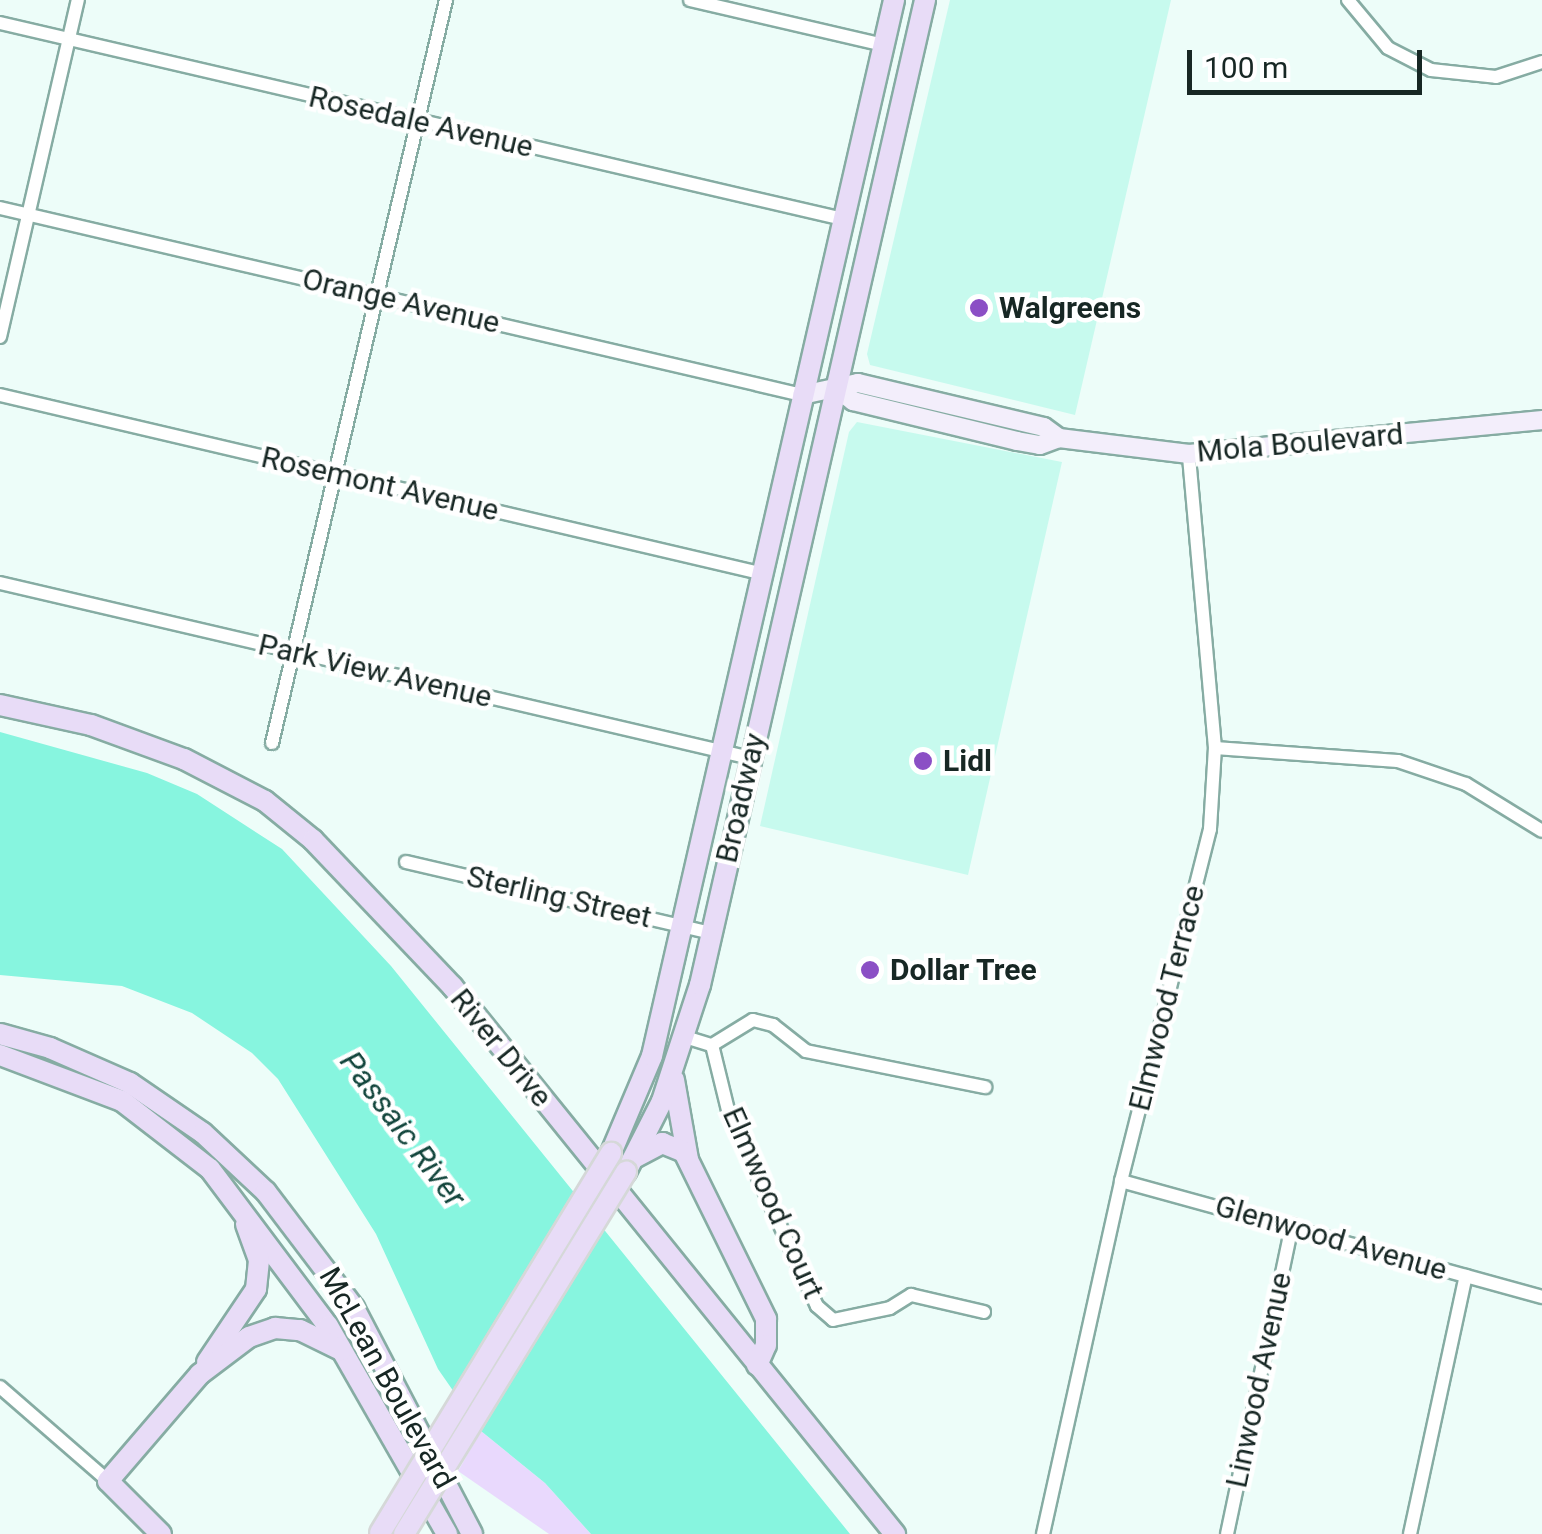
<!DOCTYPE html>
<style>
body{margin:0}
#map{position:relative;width:1542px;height:1534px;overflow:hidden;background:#edfdf9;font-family:Roboto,sans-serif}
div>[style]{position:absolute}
.built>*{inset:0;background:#c7faee}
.green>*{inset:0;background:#e9d9fd}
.water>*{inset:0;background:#87f5df}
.roads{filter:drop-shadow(2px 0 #86aca3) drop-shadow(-2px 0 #86aca3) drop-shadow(0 2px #86aca3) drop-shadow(0 -2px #86aca3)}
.street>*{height:12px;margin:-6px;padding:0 6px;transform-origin:6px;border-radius:6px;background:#fff}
.secondary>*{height:18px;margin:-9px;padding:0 9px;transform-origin:9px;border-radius:9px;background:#f3eefb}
.primary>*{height:20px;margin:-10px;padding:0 10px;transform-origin:10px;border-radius:10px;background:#e8dcf7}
.bridges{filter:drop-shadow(2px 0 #d5d8d8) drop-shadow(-2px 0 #d5d8d8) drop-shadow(0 2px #d5d8d8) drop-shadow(0 -2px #d5d8d8)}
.primary-bridge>*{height:20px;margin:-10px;padding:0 10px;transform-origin:10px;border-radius:10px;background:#e8dcf7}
.dots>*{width:28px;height:28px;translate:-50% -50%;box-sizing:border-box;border:5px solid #fff;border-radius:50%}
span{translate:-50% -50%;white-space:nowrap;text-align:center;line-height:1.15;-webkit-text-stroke:9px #fff;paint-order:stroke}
.street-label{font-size:30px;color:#172724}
.poi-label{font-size:30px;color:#172724;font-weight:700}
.left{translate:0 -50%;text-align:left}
.water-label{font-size:32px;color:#12453c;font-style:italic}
.scale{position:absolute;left:1187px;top:50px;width:235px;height:45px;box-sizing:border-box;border:5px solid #172724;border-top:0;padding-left:12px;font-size:30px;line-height:35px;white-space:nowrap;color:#172724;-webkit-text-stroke:8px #fff;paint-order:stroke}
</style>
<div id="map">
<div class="built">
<i style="clip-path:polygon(950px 0,1171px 0,1075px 415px,870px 365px,867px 354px)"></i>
<i style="clip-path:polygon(857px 422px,1062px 462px,968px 875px,760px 826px,849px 432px)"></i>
</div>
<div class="green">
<i style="clip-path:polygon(481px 1431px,545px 1483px,591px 1534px,549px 1534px,458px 1471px)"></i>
</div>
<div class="water">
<i style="clip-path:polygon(0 732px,147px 773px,197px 794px,282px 849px,391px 966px,850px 1534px,591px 1534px,545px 1483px,481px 1431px,438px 1369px,376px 1234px,278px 1079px,252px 1053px,192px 1013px,122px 986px,0 975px)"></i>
</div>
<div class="roads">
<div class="street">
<i style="left:690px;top:0;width:199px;rotate:13.1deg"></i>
<i style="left:1348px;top:0;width:62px;rotate:50.2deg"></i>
<i style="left:1388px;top:48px;width:48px;rotate:27.1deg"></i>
<i style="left:1431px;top:70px;width:65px;rotate:6.1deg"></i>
<i style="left:1496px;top:77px;width:48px;rotate:-18.1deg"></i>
<i style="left:0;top:23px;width:865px;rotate:13.09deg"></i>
<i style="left:0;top:208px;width:824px;rotate:13.12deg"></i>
<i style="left:0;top:337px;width:346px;rotate:-77deg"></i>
<i style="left:0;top:395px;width:781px;rotate:13.18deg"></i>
<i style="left:0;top:583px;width:770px;rotate:13.13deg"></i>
<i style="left:272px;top:743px;width:763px;rotate:-76.82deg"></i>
<i style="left:1215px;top:748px;width:183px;rotate:4.1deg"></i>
<i style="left:1398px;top:761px;width:72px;rotate:18.7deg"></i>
<i style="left:1466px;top:784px;width:89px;rotate:31.7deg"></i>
<i style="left:406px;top:862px;width:314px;rotate:13.1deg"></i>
<i style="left:685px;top:1037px;width:28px;rotate:17deg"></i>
<i style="left:712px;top:1045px;width:71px;rotate:76.2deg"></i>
<i style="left:729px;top:1114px;width:211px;rotate:65.4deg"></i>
<i style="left:817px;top:1306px;width:21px;rotate:41deg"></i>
<i style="left:833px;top:1320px;width:58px;rotate:-11.9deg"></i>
<i style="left:890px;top:1308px;width:25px;rotate:-32deg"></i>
<i style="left:911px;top:1295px;width:75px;rotate:13.1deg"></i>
<i style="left:712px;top:1045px;width:48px;rotate:-31.4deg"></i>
<i style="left:753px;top:1020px;width:21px;rotate:14deg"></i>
<i style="left:773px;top:1025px;width:42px;rotate:38.2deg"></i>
<i style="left:806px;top:1051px;width:183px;rotate:11.4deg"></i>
<i style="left:1121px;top:1181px;width:437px;rotate:15.4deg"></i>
<i style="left:0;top:1387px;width:143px;rotate:41deg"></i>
<i style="left:1043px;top:1534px;width:362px;rotate:-77.5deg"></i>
<i style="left:1121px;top:1181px;width:363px;rotate:-75.8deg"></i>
<i style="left:1210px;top:829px;width:81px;rotate:-86.5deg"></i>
<i style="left:1215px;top:748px;width:295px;rotate:-95.1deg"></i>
<i style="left:1227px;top:1534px;width:316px;rotate:-78.1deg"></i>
<i style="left:1410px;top:1534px;width:264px;rotate:-77.8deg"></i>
</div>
<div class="secondary">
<i style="left:835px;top:387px;width:23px;rotate:38deg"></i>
<i style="left:853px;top:401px;width:169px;rotate:13.7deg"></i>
<i style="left:1017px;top:441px;width:23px;rotate:10deg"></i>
<i style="left:1040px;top:445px;width:20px;rotate:-20deg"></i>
<i style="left:1059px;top:438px;width:131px;rotate:7deg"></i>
<i style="left:1189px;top:454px;width:355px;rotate:-5.5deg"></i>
<i style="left:802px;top:395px;width:57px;rotate:-12.1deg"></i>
<i style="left:858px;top:383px;width:191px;rotate:13.3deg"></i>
<i style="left:1044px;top:427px;width:19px;rotate:36deg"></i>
</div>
<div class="primary">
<i style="left:0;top:705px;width:93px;rotate:12.4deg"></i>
<i style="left:91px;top:725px;width:99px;rotate:20.1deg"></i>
<i style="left:184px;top:759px;width:91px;rotate:27.4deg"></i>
<i style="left:265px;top:801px;width:62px;rotate:39.1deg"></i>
<i style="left:313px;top:840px;width:202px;rotate:46.4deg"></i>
<i style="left:452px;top:986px;width:705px;rotate:51.05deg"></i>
<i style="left:0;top:1034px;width:52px;rotate:15.6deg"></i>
<i style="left:50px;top:1048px;width:87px;rotate:23.6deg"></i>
<i style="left:130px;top:1083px;width:88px;rotate:34.4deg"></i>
<i style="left:203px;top:1133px;width:86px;rotate:43.1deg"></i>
<i style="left:266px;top:1192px;width:146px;rotate:52.8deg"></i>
<i style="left:354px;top:1308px;width:255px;rotate:62.4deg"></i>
<i style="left:0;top:1055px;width:130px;rotate:20.7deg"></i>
<i style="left:122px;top:1101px;width:111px;rotate:37.7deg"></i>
<i style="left:210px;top:1169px;width:196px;rotate:53.1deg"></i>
<i style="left:328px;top:1326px;width:240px;rotate:60.2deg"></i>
<i style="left:674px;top:1080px;width:80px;rotate:80deg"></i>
<i style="left:611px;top:1153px;width:105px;rotate:-67.1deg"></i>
<i style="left:652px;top:1056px;width:1083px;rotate:-77.09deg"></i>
<i style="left:636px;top:1157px;width:30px;rotate:-28deg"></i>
<i style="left:662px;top:1143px;width:24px;rotate:22deg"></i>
<i style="left:684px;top:1152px;width:186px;rotate:63.8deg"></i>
<i style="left:766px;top:1319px;width:26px;rotate:90deg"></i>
<i style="left:766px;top:1345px;width:22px;rotate:114deg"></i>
<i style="left:626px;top:1172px;width:80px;rotate:-63.1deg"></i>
<i style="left:662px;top:1101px;width:122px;rotate:-71.9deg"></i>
<i style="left:700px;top:985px;width:1010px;rotate:-77.13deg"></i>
<i style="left:207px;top:1362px;width:88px;rotate:-56.1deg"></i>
<i style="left:256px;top:1289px;width:29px;rotate:-84deg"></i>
<i style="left:259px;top:1260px;width:38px;rotate:-110deg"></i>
<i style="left:161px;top:1534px;width:75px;rotate:-135deg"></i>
<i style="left:108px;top:1481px;width:141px;rotate:-49.3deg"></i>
<i style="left:200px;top:1374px;width:61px;rotate:-37.1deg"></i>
<i style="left:249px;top:1337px;width:28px;rotate:-19deg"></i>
<i style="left:275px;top:1328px;width:25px;rotate:5deg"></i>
<i style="left:300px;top:1330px;width:46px;rotate:26deg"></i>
</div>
</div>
<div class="bridges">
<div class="primary-bridge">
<i style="left:380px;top:1533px;width:445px;rotate:-58.7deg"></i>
<i style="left:404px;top:1534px;width:425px;rotate:-58.5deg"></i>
</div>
</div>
<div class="dots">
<i style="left:979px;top:308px;background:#8b4fc5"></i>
<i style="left:923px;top:761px;background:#8b4fc5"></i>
<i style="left:870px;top:970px;background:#8b4fc5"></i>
</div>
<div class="street-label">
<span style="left:421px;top:122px;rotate:13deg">Rosedale Avenue</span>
<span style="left:401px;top:301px;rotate:13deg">Orange Avenue</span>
<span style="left:1300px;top:443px;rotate:-5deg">Mola Boulevard</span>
<span style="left:380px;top:484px;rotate:13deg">Rosemont Avenue</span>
<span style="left:375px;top:671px;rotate:13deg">Park View Avenue</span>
<span style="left:741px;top:798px;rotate:-77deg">Broadway</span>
<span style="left:559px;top:897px;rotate:13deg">Sterling Street</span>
<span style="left:1167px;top:998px;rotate:-76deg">Elmwood Terrace</span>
<span style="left:501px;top:1048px;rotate:51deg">River Drive</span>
<span style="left:773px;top:1203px;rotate:66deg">Elmwood Court</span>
<span style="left:1331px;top:1238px;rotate:16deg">Glenwood Avenue</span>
<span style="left:387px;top:1378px;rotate:61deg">McLean Boulevard</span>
<span style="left:1259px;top:1380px;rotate:-78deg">Linwood Avenue</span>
</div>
<div class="poi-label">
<span class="left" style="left:999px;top:308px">Walgreens</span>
<span class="left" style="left:943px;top:761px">Lidl</span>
<span class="left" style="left:890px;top:970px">Dollar Tree</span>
</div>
<div class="water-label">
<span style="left:403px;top:1129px;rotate:53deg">Passaic River</span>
</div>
<div class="scale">100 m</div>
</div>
